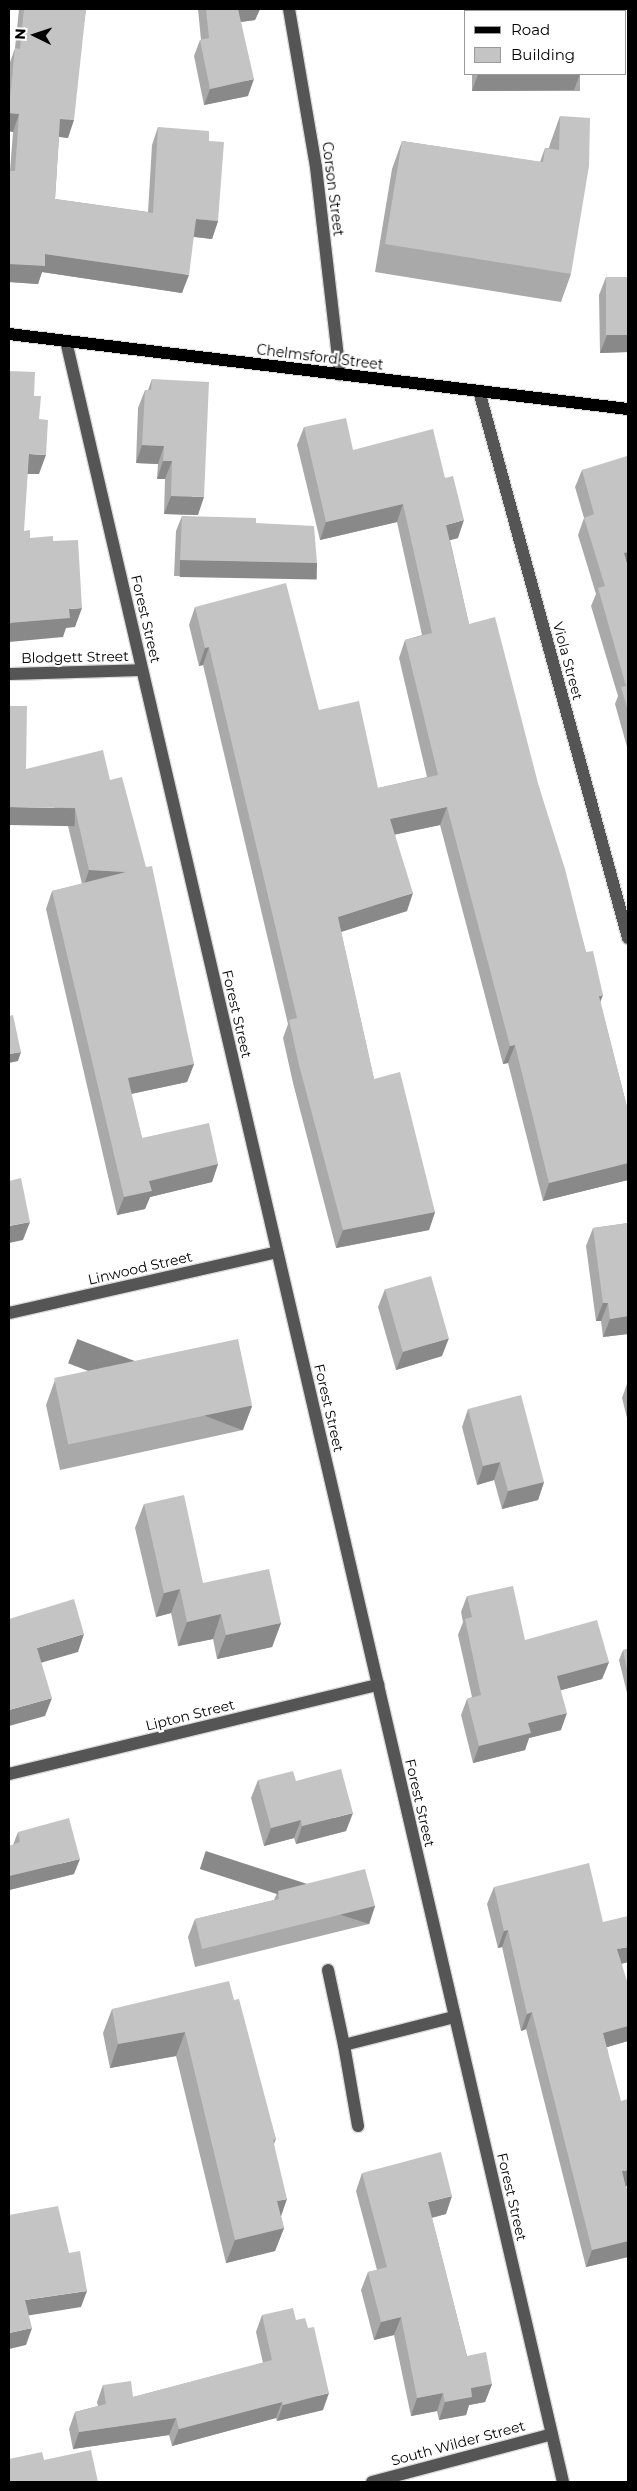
<!DOCTYPE html>
<style>
body{margin:0}
#map{position:relative;width:637px;height:2491px;overflow:hidden;background:#fff;font-family:Montserrat,sans-serif}
div>[style]{position:absolute}
.roads{filter:drop-shadow(1px 0 #dbdbdb) drop-shadow(-1px 0 #dbdbdb) drop-shadow(0 1px #dbdbdb) drop-shadow(0 -1px #dbdbdb)}
.minor>*{height:12px;margin:-6px;padding:0 6px;transform-origin:6px;border-radius:6px;background:#555}
.major>*{height:12px;margin:-6px;padding:0 6px;transform-origin:6px;border-radius:6px;background:#000}
.wall>*{inset:0;background:#a9a9a9;transform-origin:0 0}
.shaded-wall>*{inset:0;background:#898989;transform-origin:0 0}
.building>*{inset:0;background:#c4c4c4;transform-origin:0 0}
span{translate:-50% -50%;white-space:nowrap;text-align:center;line-height:1.15;-webkit-text-stroke:4.5px #fff;paint-order:stroke}
.street-label{font-size:14px;color:#000}
.frame{position:absolute;inset:0;border:10px solid #000;pointer-events:none}
.legend{position:absolute;left:464px;top:10px;width:162px;height:65px;box-sizing:border-box;background:#fff;border:1px solid #999;margin:0;padding:6px 9px;list-style:none;font-size:15px;color:#000}
.legend li{display:flex;align-items:center;gap:10px;height:25px}
.legend b{width:25px;border:1px solid #999}
.north{position:absolute;left:10px;top:10px;width:50px;height:50px;-webkit-text-stroke:4px #fff;paint-order:stroke;rotate:274deg;font-size:14px;font-weight:700;line-height:20px;text-align:center;color:#000}
.north::after{content:'';display:block;margin:auto;width:18px;height:22px;background:#000;clip-path:polygon(50% 0,100% 100%,50% 72%,0 100%)}
</style>
<div id="map">
<div class="roads">
<div class="minor">
<i style="left:289px;top:9px;width:160px;rotate:80.3deg"></i>
<i style="left:316px;top:167px;width:209px;rotate:83.4deg"></i>
<i style="left:66px;top:341px;width:2198px;rotate:76.93deg"></i>
<i style="left:479px;top:391px;width:567px;rotate:74.76deg"></i>
<i style="left:9px;top:674px;width:133px;rotate:-1.7deg"></i>
<i style="left:9px;top:1313px;width:275px;rotate:-12.8deg"></i>
<i style="left:9px;top:1774px;width:380px;rotate:-13.6deg"></i>
<i style="left:328px;top:1970px;width:77px;rotate:78deg"></i>
<i style="left:358px;top:2126px;width:82px;rotate:-99.8deg"></i>
<i style="left:344px;top:2045px;width:114px;rotate:-14.3deg"></i>
<i style="left:372px;top:2482px;width:186px;rotate:-14.9deg"></i>
</div>
<div class="major">
<i style="left:9px;top:334px;width:624px;rotate:6.91deg"></i>
</div>
</div>
<div class="wall">
<i style="clip-path:polygon(19px 9px,86px 9px,68px 138px,59px 137px,55px 199px,148px 212px,152px 145px,158px 127px,209px 141px,218px 221px,212px 239px,193px 237px,182px 293px,42px 272px,38px 284px,9px 282px,9px 171px,10px 171px,13px 132px,9px 131px,9px 65px,15px 48px)"></i>
<i style="clip-path:polygon(198px 9px,260px 9px,255px 20px,241px 22px,248px 96px,204px 105px,194px 56px,200px 40px,201px 40px)"></i>
<i style="left:471px;top:9px;width:112px;height:2px"></i>
<i style="left:472px;top:74px;width:108px;height:17px"></i>
<i style="clip-path:polygon(560px 116px,571px 274px,561px 302px,375px 272px,392px 169px,402px 141px,540px 162px,545px 148px,549px 148px,550px 144px)"></i>
<i style="clip-path:polygon(606px 277px,628px 277px,628px 352px,600px 353px,599px 295px)"></i>
<i style="clip-path:polygon(152px 379px,198px 515px,164px 514px,165px 479px,157px 479px,158px 464px,136px 463px,138px 408px,145px 390px,148px 390px)"></i>
<i style="clip-path:polygon(304px 427px,353px 450px,458px 538px,450px 540px,469px 624px,539px 787px,600px 1001px,628px 1111px,628px 1180px,543px 1201px,508px 1063px,503px 1064px,440px 825px,395px 834px,407px 911px,341px 932px,374px 1079px,435px 1212px,429px 1230px,336px 1248px,293px 1083px,283px 1038px,288px 1024px,203px 665px,199px 666px,189px 625px,195px 607px,319px 710px,378px 788px,427px 777px,399px 658px,405px 640px,422px 635px,397px 522px,320px 540px,297px 445px)"></i>
<i style="clip-path:polygon(628px 461px,628px 746px,627px 747px,615px 704px,618px 696px,591px 606px,596px 594px,578px 535px,584px 518px,575px 487px,582px 470px)"></i>
<i style="clip-path:polygon(182px 516px,256px 523px,317px 563px,311px 578px,174px 576px,176px 531px)"></i>
<i style="clip-path:polygon(26px 769px,110px 780px,194px 1064px,187px 1082px,131px 1094px,142px 1138px,218px 1164px,212px 1182px,150px 1197px,145px 1209px,117px 1215px,46px 909px,52px 891px,82px 884px,68px 826px)"></i>
<i style="clip-path:polygon(628px 1223px,628px 1334px,603px 1337px,601px 1321px,596px 1321px,586px 1246px,593px 1228px)"></i>
<i style="clip-path:polygon(385px 1289px,442px 1356px,396px 1370px,378px 1307px)"></i>
<i style="clip-path:polygon(55px 1380px,252px 1406px,243px 1430px,60px 1470px,46px 1405px)"></i>
<i style="clip-path:polygon(628px 1381px,628px 1422px,622px 1398px)"></i>
<i style="clip-path:polygon(468px 1409px,544px 1482px,538px 1500px,502px 1509px,494px 1480px,477px 1485px,462px 1427px)"></i>
<i style="clip-path:polygon(144px 1504px,203px 1583px,281px 1623px,272px 1647px,217px 1659px,213px 1639px,178px 1646px,171px 1613px,156px 1617px,135px 1528px)"></i>
<i style="clip-path:polygon(467px 1596px,525px 1640px,609px 1662px,602px 1679px,561px 1690px,561px 1730px,529px 1738px,525px 1750px,473px 1763px,461px 1715px,467px 1699px,472px 1697px,458px 1635px,463px 1622px,461px 1612px)"></i>
<i style="clip-path:polygon(628px 1649px,628px 1692px,627px 1693px,619px 1660px,623px 1650px)"></i>
<i style="clip-path:polygon(258px 1780px,296px 1781px,346px 1831px,296px 1844px,294px 1838px,264px 1846px,251px 1798px)"></i>
<i style="clip-path:polygon(18px 1832px,74px 1874px,9px 1890px,9px 1846px,13px 1845px)"></i>
<i style="clip-path:polygon(494px 1887px,603px 1922px,628px 1962px,622px 1964px,628px 2041px,607px 2047px,626px 2186px,628px 2196px,628px 2257px,586px 2267px,526px 2029px,521px 2031px,502px 1947px,498px 1948px,487px 1904px)"></i>
<i style="clip-path:polygon(278px 1891px,375px 1906px,369px 1924px,195px 1967px,188px 1937px,195px 1919px,274px 1900px)"></i>
<i style="clip-path:polygon(234px 2000px,276px 2139px,274px 2144px,281px 2216px,284px 2228px,275px 2251px,226px 2263px,176px 2056px,110px 2068px,103px 2033px,112px 2009px)"></i>
<i style="clip-path:polygon(362px 2173px,446px 2214px,432px 2218px,467px 2356px,492px 2384px,485px 2402px,469px 2405px,466px 2415px,439px 2420px,437px 2411px,411px 2416px,394px 2335px,374px 2340px,361px 2290px,368px 2272px,377px 2270px,356px 2191px)"></i>
<i style="clip-path:polygon(262px 2315px,296px 2320px,323px 2410px,277px 2421px,276px 2418px,172px 2446px,169px 2435px,73px 2449px,69px 2429px,75px 2412px,98px 2406px,97px 2402px,103px 2385px,133px 2397px,263px 2363px,256px 2332px)"></i>
</div>
<div class="shaded-wall">
<i style="clip-path:polygon(237px 9px,260px 9px,255px 20px,232px 23px)"></i>
<i style="clip-path:polygon(478px 74px,580px 74px,574px 90px,472px 91px)"></i>
<i style="clip-path:polygon(254px 79px,248px 96px,204px 105px,210px 89px)"></i>
<i style="clip-path:polygon(9px 113px,19px 114px,13px 132px,9px 131px)"></i>
<i style="clip-path:polygon(60px 119px,74px 120px,68px 138px,54px 136px)"></i>
<i style="clip-path:polygon(196px 219px,218px 221px,212px 239px,189px 236px)"></i>
<i style="clip-path:polygon(45px 254px,189px 275px,182px 293px,42px 272px,38px 284px,9px 282px,9px 264px)"></i>
<i style="clip-path:polygon(628px 334px,628px 352px,600px 353px,607px 335px)"></i>
<i style="clip-path:polygon(142px 445px,164px 446px,158px 464px,136px 463px)"></i>
<i style="clip-path:polygon(29px 454px,46px 455px,39px 474px,22px 474px)"></i>
<i style="clip-path:polygon(163px 461px,172px 461px,165px 479px,157px 479px)"></i>
<i style="clip-path:polygon(171px 496px,204px 497px,198px 515px,164px 514px)"></i>
<i style="clip-path:polygon(403px 504px,397px 522px,320px 540px,326px 522px)"></i>
<i style="clip-path:polygon(464px 520px,458px 538px,440px 543px,446px 525px)"></i>
<i style="clip-path:polygon(628px 552px,628px 567px,624px 553px)"></i>
<i style="left:180px;top:560px;width:137px;height:17px;rotate:1deg"></i>
<i style="clip-path:polygon(82px 608px,75px 627px,66px 628px,63px 637px,9px 642px,9px 623px,69px 609px)"></i>
<i style="clip-path:polygon(209px 647px,203px 665px,199px 666px,205px 648px)"></i>
<i style="left:9px;top:807px;width:66px;height:18px;rotate:1deg"></i>
<i style="clip-path:polygon(447px 807px,440px 825px,384px 837px,390px 819px)"></i>
<i style="clip-path:polygon(89px 870px,126px 872px,83px 888px)"></i>
<i style="clip-path:polygon(413px 893px,407px 911px,331px 935px,338px 917px)"></i>
<i style="clip-path:polygon(603px 995px,596px 1013px,599px 996px)"></i>
<i style="clip-path:polygon(515px 1045px,508px 1063px,503px 1064px,510px 1046px)"></i>
<i style="clip-path:polygon(21px 1052px,18px 1061px,9px 1063px,9px 1054px)"></i>
<i style="clip-path:polygon(194px 1064px,187px 1082px,121px 1096px,128px 1078px)"></i>
<i style="clip-path:polygon(628px 1163px,628px 1180px,543px 1201px,549px 1183px)"></i>
<i style="clip-path:polygon(218px 1164px,212px 1182px,150px 1197px,145px 1209px,117px 1215px,124px 1197px,149px 1181px)"></i>
<i style="clip-path:polygon(435px 1212px,429px 1230px,336px 1248px,343px 1230px)"></i>
<i style="clip-path:polygon(30px 1222px,23px 1240px,9px 1243px,9px 1226px)"></i>
<i style="clip-path:polygon(603px 1303px,608px 1303px,601px 1321px,596px 1321px)"></i>
<i style="clip-path:polygon(628px 1316px,628px 1334px,603px 1337px,610px 1319px)"></i>
<i style="clip-path:polygon(449px 1338px,442px 1356px,396px 1370px,403px 1352px)"></i>
<i style="left:252px;top:1406px;width:26px;height:187px;rotate:111deg"></i>
<i style="clip-path:polygon(500px 1462px,494px 1480px,477px 1485px,483px 1466px)"></i>
<i style="clip-path:polygon(544px 1482px,538px 1500px,502px 1509px,508px 1491px)"></i>
<i style="clip-path:polygon(180px 1589px,171px 1613px,156px 1617px,164px 1593px)"></i>
<i style="clip-path:polygon(221px 1614px,213px 1639px,178px 1646px,187px 1622px)"></i>
<i style="clip-path:polygon(281px 1623px,272px 1647px,217px 1659px,226px 1635px)"></i>
<i style="clip-path:polygon(84px 1634px,78px 1652px,30px 1666px,37px 1648px)"></i>
<i style="clip-path:polygon(609px 1662px,602px 1679px,551px 1693px,557px 1676px)"></i>
<i style="clip-path:polygon(52px 1698px,45px 1716px,9px 1726px,9px 1710px)"></i>
<i style="clip-path:polygon(567px 1713px,561px 1730px,529px 1738px,525px 1750px,473px 1763px,479px 1746px,528px 1723px)"></i>
<i style="clip-path:polygon(353px 1813px,346px 1831px,296px 1844px,302px 1826px)"></i>
<i style="clip-path:polygon(301px 1820px,294px 1838px,264px 1846px,271px 1828px)"></i>
<i style="clip-path:polygon(80px 1859px,74px 1874px,9px 1890px,9px 1876px)"></i>
<i style="left:375px;top:1906px;width:19px;height:178px;rotate:108deg"></i>
<i style="clip-path:polygon(508px 1930px,502px 1947px,498px 1948px,504px 1931px)"></i>
<i style="clip-path:polygon(628px 1947px,628px 1962px,611px 1966px,617px 1949px)"></i>
<i style="clip-path:polygon(532px 2012px,526px 2029px,521px 2031px,527px 2014px)"></i>
<i style="clip-path:polygon(628px 2026px,628px 2041px,597px 2050px,603px 2033px)"></i>
<i style="clip-path:polygon(185px 2032px,176px 2056px,110px 2068px,118px 2044px)"></i>
<i style="clip-path:polygon(628px 2170px,628px 2186px,616px 2188px,622px 2171px)"></i>
<i style="clip-path:polygon(452px 2196px,446px 2214px,421px 2220px,428px 2202px)"></i>
<i style="clip-path:polygon(287px 2199px,279px 2222px,277px 2201px)"></i>
<i style="clip-path:polygon(284px 2228px,275px 2251px,226px 2263px,235px 2240px)"></i>
<i style="clip-path:polygon(628px 2241px,628px 2257px,586px 2267px,592px 2250px)"></i>
<i style="clip-path:polygon(87px 2291px,81px 2307px,19px 2317px,25px 2300px)"></i>
<i style="clip-path:polygon(401px 2317px,394px 2335px,374px 2340px,381px 2322px)"></i>
<i style="clip-path:polygon(32px 2328px,26px 2345px,9px 2349px,9px 2333px)"></i>
<i style="clip-path:polygon(492px 2384px,485px 2402px,469px 2405px,466px 2415px,439px 2420px,445px 2402px,471px 2388px)"></i>
<i style="clip-path:polygon(329px 2393px,323px 2410px,277px 2421px,283px 2405px)"></i>
<i style="clip-path:polygon(443px 2393px,437px 2411px,411px 2416px,417px 2398px)"></i>
<i style="clip-path:polygon(282px 2402px,276px 2418px,172px 2446px,179px 2429px)"></i>
<i style="clip-path:polygon(176px 2418px,169px 2435px,73px 2449px,79px 2432px)"></i>
</div>
<div class="building">
<i style="clip-path:polygon(24px 9px,86px 9px,74px 120px,60px 119px,55px 199px,153px 213px,158px 127px,209px 131px,209px 141px,224px 142px,218px 221px,196px 219px,189px 275px,45px 254px,45px 266px,9px 264px,9px 171px,15px 171px,19px 114px,9px 113px,9px 109px,15px 48px,20px 49px)"></i>
<i style="clip-path:polygon(206px 9px,238px 9px,254px 79px,210px 89px,200px 40px,209px 38px)"></i>
<i style="left:480px;top:9px;width:103px;height:2px"></i>
<i style="clip-path:polygon(560px 116px,590px 118px,589px 166px,571px 274px,385px 244px,402px 141px,543px 162px,545px 148px,559px 150px)"></i>
<i style="left:606px;top:277px;width:22px;height:58px"></i>
<i style="clip-path:polygon(9px 371px,35px 372px,34px 396px,41px 396px,39px 419px,48px 420px,46px 455px,29px 454px,24px 531px,30px 530px,30px 538px,53px 536px,53px 541px,78px 540px,82px 608px,69px 609px,70px 618px,9px 623px)"></i>
<i style="clip-path:polygon(152px 379px,209px 382px,204px 497px,171px 496px,172px 461px,163px 461px,164px 446px,142px 445px,145px 390px,151px 390px)"></i>
<i style="clip-path:polygon(346px 418px,353px 450px,433px 429px,445px 478px,453px 476px,464px 520px,446px 525px,469px 624px,495px 617px,539px 787px,565px 869px,586px 952px,593px 951px,603px 995px,599px 996px,628px 1111px,628px 1163px,549px 1183px,515px 1045px,510px 1046px,447px 807px,390px 819px,413px 893px,338px 917px,374px 1079px,400px 1072px,435px 1212px,343px 1230px,299px 1065px,289px 1020px,297px 1018px,209px 647px,205px 648px,195px 607px,286px 583px,319px 710px,359px 701px,378px 788px,438px 775px,405px 640px,432px 633px,403px 504px,326px 522px,304px 427px)"></i>
<i style="clip-path:polygon(627px 456px,628px 461px,628px 552px,624px 553px,628px 567px,628px 711px,621px 687px,626px 686px,598px 588px,605px 586px,584px 518px,594px 514px,582px 470px)"></i>
<i style="clip-path:polygon(182px 516px,256px 518px,256px 523px,314px 526px,317px 563px,180px 560px)"></i>
<i style="clip-path:polygon(9px 706px,27px 706px,26px 769px,103px 750px,110px 780px,122px 777px,146px 867px,152px 866px,194px 1064px,128px 1078px,142px 1138px,209px 1123px,218px 1164px,149px 1181px,152px 1191px,124px 1197px,52px 891px,126px 872px,89px 870px,75px 808px,9px 807px)"></i>
<i style="clip-path:polygon(13px 1015px,21px 1052px,9px 1054px,9px 1016px)"></i>
<i style="clip-path:polygon(21px 1178px,30px 1222px,9px 1226px,9px 1181px)"></i>
<i style="clip-path:polygon(628px 1223px,628px 1316px,610px 1319px,608px 1303px,603px 1303px,593px 1228px)"></i>
<i style="left:431px;top:1276px;width:65px;height:48px;rotate:74deg"></i>
<i style="left:238px;top:1339px;width:68px;height:188px;rotate:78deg"></i>
<i style="clip-path:polygon(521px 1395px,544px 1482px,508px 1491px,500px 1462px,483px 1466px,468px 1409px)"></i>
<i style="clip-path:polygon(184px 1495px,203px 1583px,269px 1569px,281px 1623px,226px 1635px,221px 1614px,187px 1622px,180px 1589px,164px 1593px,144px 1504px)"></i>
<i style="clip-path:polygon(513px 1586px,525px 1640px,597px 1620px,609px 1662px,557px 1676px,567px 1713px,528px 1723px,531px 1733px,479px 1746px,467px 1699px,481px 1695px,465px 1619px,472px 1617px,467px 1596px)"></i>
<i style="clip-path:polygon(74px 1599px,84px 1634px,37px 1648px,52px 1698px,9px 1710px,9px 1619px)"></i>
<i style="clip-path:polygon(628px 1649px,628px 1674px,623px 1650px)"></i>
<i style="clip-path:polygon(341px 1769px,353px 1813px,302px 1826px,301px 1820px,271px 1828px,258px 1780px,293px 1771px,296px 1781px)"></i>
<i style="clip-path:polygon(69px 1818px,80px 1859px,9px 1876px,9px 1846px,20px 1842px,18px 1832px)"></i>
<i style="clip-path:polygon(589px 1863px,603px 1922px,628px 1916px,628px 1947px,617px 1949px,628px 1984px,628px 2026px,603px 2033px,621px 2101px,628px 2099px,628px 2170px,622px 2171px,628px 2196px,628px 2241px,592px 2250px,532px 2012px,527px 2014px,508px 1930px,504px 1931px,494px 1887px)"></i>
<i style="clip-path:polygon(365px 1869px,375px 1906px,202px 1949px,195px 1919px,279px 1899px,278px 1891px)"></i>
<i style="clip-path:polygon(229px 1981px,234px 2000px,239px 1999px,276px 2139px,273px 2140px,287px 2199px,277px 2201px,284px 2228px,235px 2240px,185px 2032px,118px 2044px,112px 2009px)"></i>
<i style="clip-path:polygon(441px 2152px,452px 2196px,428px 2202px,467px 2356px,486px 2352px,492px 2384px,471px 2388px,472px 2397px,445px 2402px,443px 2393px,417px 2398px,401px 2317px,381px 2322px,368px 2272px,387px 2267px,362px 2173px)"></i>
<i style="clip-path:polygon(58px 2206px,69px 2253px,80px 2251px,87px 2291px,25px 2300px,32px 2328px,9px 2333px,9px 2215px)"></i>
<i style="clip-path:polygon(293px 2308px,296px 2320px,305px 2318px,308px 2328px,314px 2327px,329px 2393px,283px 2405px,282px 2402px,179px 2429px,176px 2418px,79px 2432px,75px 2412px,106px 2404px,103px 2385px,131px 2381px,133px 2397px,272px 2360px,262px 2315px)"></i>
<i style="clip-path:polygon(91px 2450px,98px 2482px,9px 2482px,9px 2459px,42px 2452px,44px 2460px)"></i>
</div>
<div class="street-label">
<span style="left:333px;top:189px;rotate:83deg">Corson Street</span>
<span style="left:320px;top:357px;rotate:7deg">Chelmsford Street</span>
<span style="left:146px;top:619px;rotate:77deg">Forest Street</span>
<span style="left:75px;top:657px;rotate:-1deg">Blodgett Street</span>
<span style="left:568px;top:661px;rotate:75deg">Viola Street</span>
<span style="left:237px;top:1014px;rotate:77deg">Forest Street</span>
<span style="left:140px;top:1268px;rotate:-13deg">Linwood Street</span>
<span style="left:329px;top:1408px;rotate:77deg">Forest Street</span>
<span style="left:190px;top:1715px;rotate:-14deg">Lipton Street</span>
<span style="left:420px;top:1803px;rotate:77deg">Forest Street</span>
<span style="left:512px;top:2197px;rotate:77deg">Forest Street</span>
<span style="left:458px;top:2443px;rotate:-15deg">South Wilder Street</span>
</div>
<div class="frame"></div>
<ul class="legend">
<li><b style="height:6px;background:#000"></b>Road</li>
<li><b style="height:14px;background:#c4c4c4"></b>Building</li>
</ul>
<div class="north">N</div>
</div>
